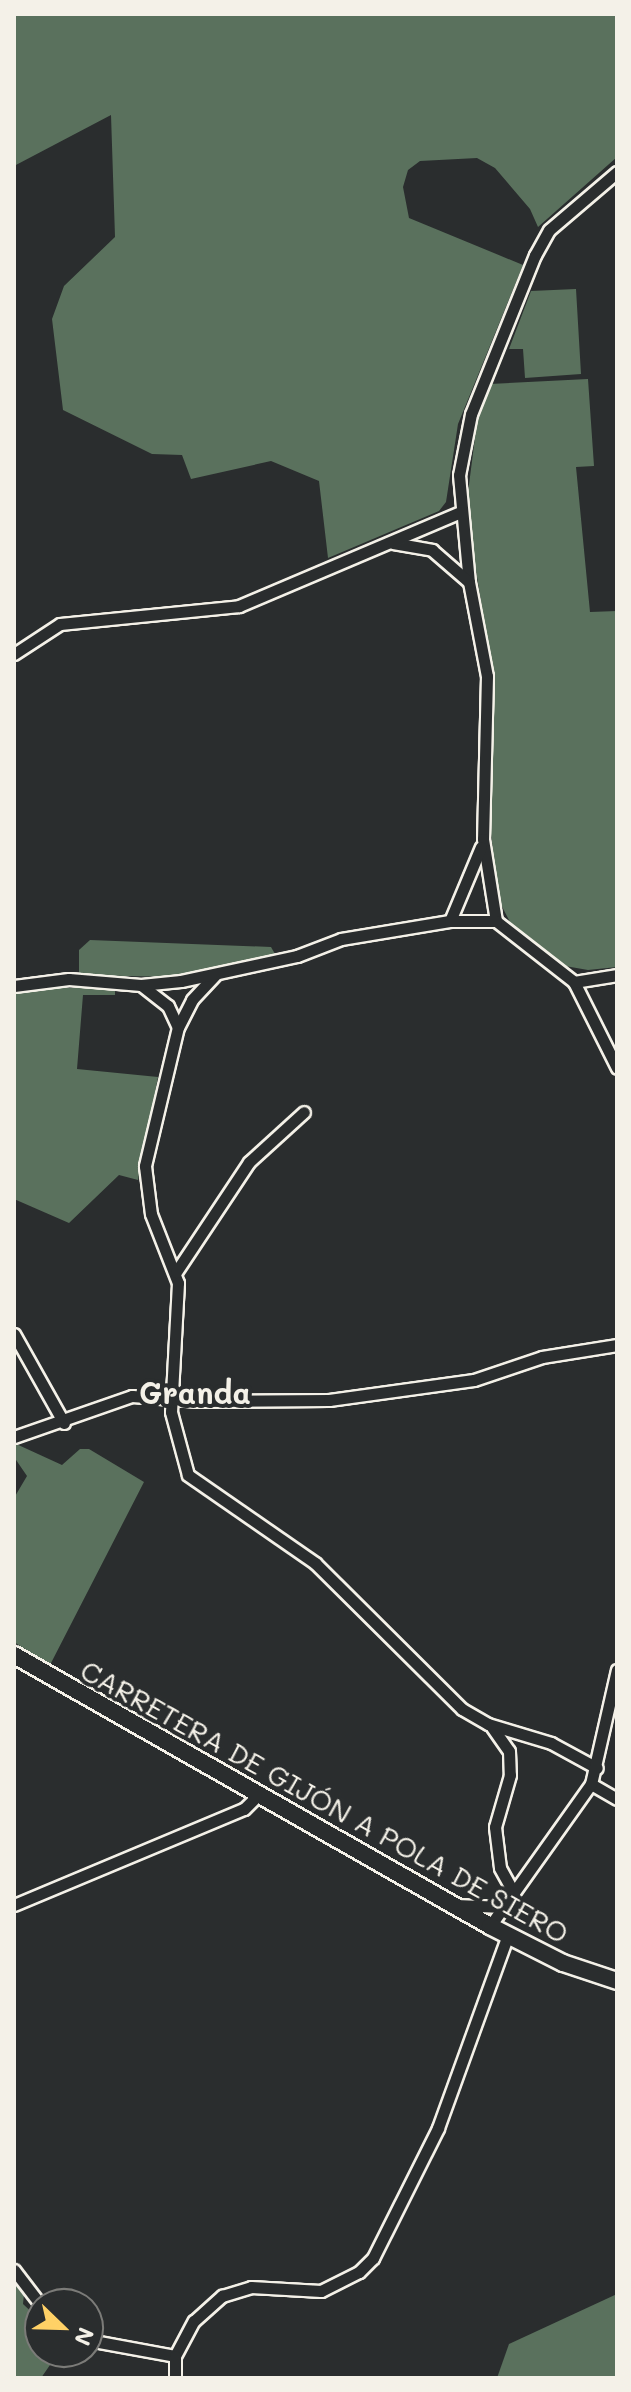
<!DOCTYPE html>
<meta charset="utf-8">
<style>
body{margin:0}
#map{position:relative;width:631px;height:2392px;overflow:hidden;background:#2a2d2e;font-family:Mali,sans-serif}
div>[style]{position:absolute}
.green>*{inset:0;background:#5a715d}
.roads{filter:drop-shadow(2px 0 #f4f1e8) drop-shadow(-2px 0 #f4f1e8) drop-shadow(0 2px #f4f1e8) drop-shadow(0 -2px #f4f1e8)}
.street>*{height:11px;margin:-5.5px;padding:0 5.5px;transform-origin:5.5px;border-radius:5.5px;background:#2a2d2e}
.secondary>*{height:16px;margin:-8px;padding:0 8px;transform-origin:8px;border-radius:8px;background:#2a2d2e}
span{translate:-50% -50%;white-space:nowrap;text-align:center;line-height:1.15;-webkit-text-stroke:8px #2a2d2e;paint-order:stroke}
.street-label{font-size:28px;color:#f4f1e8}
.neighbourhood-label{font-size:30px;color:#f4f1e8;font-weight:700}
.frame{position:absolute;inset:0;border:16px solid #f4f1e8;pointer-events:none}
.north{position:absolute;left:24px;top:2288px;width:80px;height:80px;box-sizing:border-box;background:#2a2d2e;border:2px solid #7b7b78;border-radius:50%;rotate:113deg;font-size:22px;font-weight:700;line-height:32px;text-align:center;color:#f4f1e8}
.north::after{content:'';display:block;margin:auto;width:28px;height:36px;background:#ffd166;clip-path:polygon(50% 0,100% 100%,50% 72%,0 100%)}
</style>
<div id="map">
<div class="green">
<i style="clip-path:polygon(14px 14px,617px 14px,617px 157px,538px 227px,530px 209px,495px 168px,477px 158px,420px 161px,408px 170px,403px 187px,409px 218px,523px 265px,458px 424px,446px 502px,439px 511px,328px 558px,319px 481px,271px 461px,191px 479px,182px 455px,152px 454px,63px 410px,52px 319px,64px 286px,115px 237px,111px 115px,14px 166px)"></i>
<i style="clip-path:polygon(576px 289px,581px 374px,525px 378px,523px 349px,509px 349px,531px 291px)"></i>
<i style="clip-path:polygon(588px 379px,594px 466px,576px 467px,590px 612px,617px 611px,617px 967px,588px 970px,565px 966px,511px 924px,498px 899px,490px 824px,494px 683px,466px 508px,477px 422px,490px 384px)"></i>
<i style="clip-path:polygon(90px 940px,271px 947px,275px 954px,171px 977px,79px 975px,79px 950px)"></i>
<i style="clip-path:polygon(35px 988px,115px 988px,115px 995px,83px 995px,77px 1069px,158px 1077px,138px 1180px,119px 1175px,69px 1223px,14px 1199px,14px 993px)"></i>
<i style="clip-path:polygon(14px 1443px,62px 1465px,80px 1449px,89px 1449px,144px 1482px,50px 1665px,14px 1642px,14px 1498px,27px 1476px,14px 1457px)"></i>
<i style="clip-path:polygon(14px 2270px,24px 2294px,23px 2304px,40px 2320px,40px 2352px,59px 2352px,41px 2378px,14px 2378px)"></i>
<i style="clip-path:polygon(617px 2294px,617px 2378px,497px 2378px,509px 2344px)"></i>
</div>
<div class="roads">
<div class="street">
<i style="left:617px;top:172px;width:89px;rotate:139.5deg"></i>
<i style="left:549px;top:230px;width:29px;rotate:119deg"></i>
<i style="left:535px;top:255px;width:171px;rotate:111.9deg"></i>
<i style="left:471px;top:414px;width:62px;rotate:101.1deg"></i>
<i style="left:459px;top:475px;width:107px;rotate:84.7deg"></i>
<i style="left:469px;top:582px;width:96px;rotate:79.2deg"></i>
<i style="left:487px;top:676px;width:163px;rotate:91.4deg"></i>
<i style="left:483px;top:839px;width:83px;rotate:81deg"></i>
<i style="left:496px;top:921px;width:99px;rotate:38deg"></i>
<i style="left:574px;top:982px;width:96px;rotate:63.4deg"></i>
<i style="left:393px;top:543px;width:40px;rotate:10deg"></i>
<i style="left:432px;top:550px;width:49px;rotate:40.9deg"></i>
<i style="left:14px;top:654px;width:55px;rotate:-33.1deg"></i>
<i style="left:60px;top:624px;width:180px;rotate:-5.7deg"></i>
<i style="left:239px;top:606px;width:240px;rotate:-23deg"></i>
<i style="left:450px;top:921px;width:80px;rotate:-67.3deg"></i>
<i style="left:216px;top:974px;width:35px;rotate:133deg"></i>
<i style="left:192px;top:1000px;width:30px;rotate:117deg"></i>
<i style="left:178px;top:1027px;width:143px;rotate:103.4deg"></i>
<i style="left:145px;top:1166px;width:48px;rotate:82.9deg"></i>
<i style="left:151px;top:1214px;width:74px;rotate:68.6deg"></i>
<i style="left:178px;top:1283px;width:129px;rotate:93.1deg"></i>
<i style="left:171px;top:1412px;width:65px;rotate:74.9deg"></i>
<i style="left:188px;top:1475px;width:155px;rotate:34.7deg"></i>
<i style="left:315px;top:1563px;width:207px;rotate:44.8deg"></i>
<i style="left:462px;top:1709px;width:30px;rotate:30deg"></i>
<i style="left:488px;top:1724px;width:66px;rotate:16.8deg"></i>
<i style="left:551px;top:1743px;width:52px;rotate:28.5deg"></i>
<i style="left:574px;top:982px;width:44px;rotate:-9.2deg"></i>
<i style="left:141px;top:985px;width:34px;rotate:38deg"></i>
<i style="left:168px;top:1006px;width:23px;rotate:65deg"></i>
<i style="left:14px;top:986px;width:55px;rotate:-7.3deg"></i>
<i style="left:69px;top:979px;width:72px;rotate:4.8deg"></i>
<i style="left:141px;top:985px;width:40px;rotate:-5.7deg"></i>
<i style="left:181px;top:981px;width:119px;rotate:-12.2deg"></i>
<i style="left:297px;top:956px;width:47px;rotate:-21.1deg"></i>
<i style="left:341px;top:939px;width:110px;rotate:-9.4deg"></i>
<i style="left:450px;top:921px;width:46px"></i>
<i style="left:176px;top:1272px;width:132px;rotate:-56.4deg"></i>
<i style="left:249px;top:1162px;width:74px;rotate:-42.3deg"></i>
<i style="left:14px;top:1334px;width:102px;rotate:60.7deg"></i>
<i style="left:14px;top:1437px;width:125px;rotate:-19.2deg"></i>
<i style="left:132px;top:1396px;width:67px;rotate:4.3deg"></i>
<i style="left:199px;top:1401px;width:130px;rotate:-0.4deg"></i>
<i style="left:329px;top:1400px;width:146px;rotate:-7.9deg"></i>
<i style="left:474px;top:1380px;width:72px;rotate:-18.7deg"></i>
<i style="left:542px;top:1357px;width:76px;rotate:-9.1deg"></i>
<i style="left:492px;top:1727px;width:29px;rotate:55deg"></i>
<i style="left:509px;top:1751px;width:24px;rotate:88deg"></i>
<i style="left:510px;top:1775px;width:54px;rotate:106.1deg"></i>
<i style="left:495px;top:1827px;width:41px;rotate:83deg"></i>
<i style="left:500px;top:1868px;width:29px;rotate:61deg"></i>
<i style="left:591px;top:1784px;width:30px;rotate:30deg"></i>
<i style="left:14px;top:1905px;width:249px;rotate:-22.7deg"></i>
<i style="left:244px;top:1809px;width:18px;rotate:-45deg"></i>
<i style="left:456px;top:1905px;width:47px;rotate:2.4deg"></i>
<i style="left:490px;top:1926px;width:174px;rotate:-54.6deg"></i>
<i style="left:591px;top:1784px;width:117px;rotate:-77.2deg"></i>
<i style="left:14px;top:2270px;width:43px;rotate:52.6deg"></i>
<i style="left:88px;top:2340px;width:88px;rotate:10.4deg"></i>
<i style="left:175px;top:2356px;width:40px;rotate:-62deg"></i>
<i style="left:194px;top:2321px;width:38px;rotate:-42deg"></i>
<i style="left:222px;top:2296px;width:30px;rotate:-17deg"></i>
<i style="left:251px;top:2287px;width:70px;rotate:3.3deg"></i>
<i style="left:321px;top:2291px;width:42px;rotate:-26.6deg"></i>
<i style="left:359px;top:2272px;width:20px;rotate:-45deg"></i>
<i style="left:373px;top:2258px;width:145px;rotate:-63.4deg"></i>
<i style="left:438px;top:2128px;width:205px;rotate:-70.1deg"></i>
<i style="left:175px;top:2356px;width:22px;rotate:90deg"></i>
</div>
<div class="secondary">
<i style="left:14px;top:1655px;width:548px;rotate:29.65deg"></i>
<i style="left:490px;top:1926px;width:82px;rotate:26.9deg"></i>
<i style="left:563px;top:1963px;width:57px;rotate:18.4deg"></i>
</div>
</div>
<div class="street-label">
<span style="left:325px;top:1801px;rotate:29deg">CARRETERA DE GIJÓN A POLA DE SIERO</span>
</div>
<div class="neighbourhood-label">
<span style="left:195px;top:1392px">Granda</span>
</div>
<div class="frame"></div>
<div class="north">N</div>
</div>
